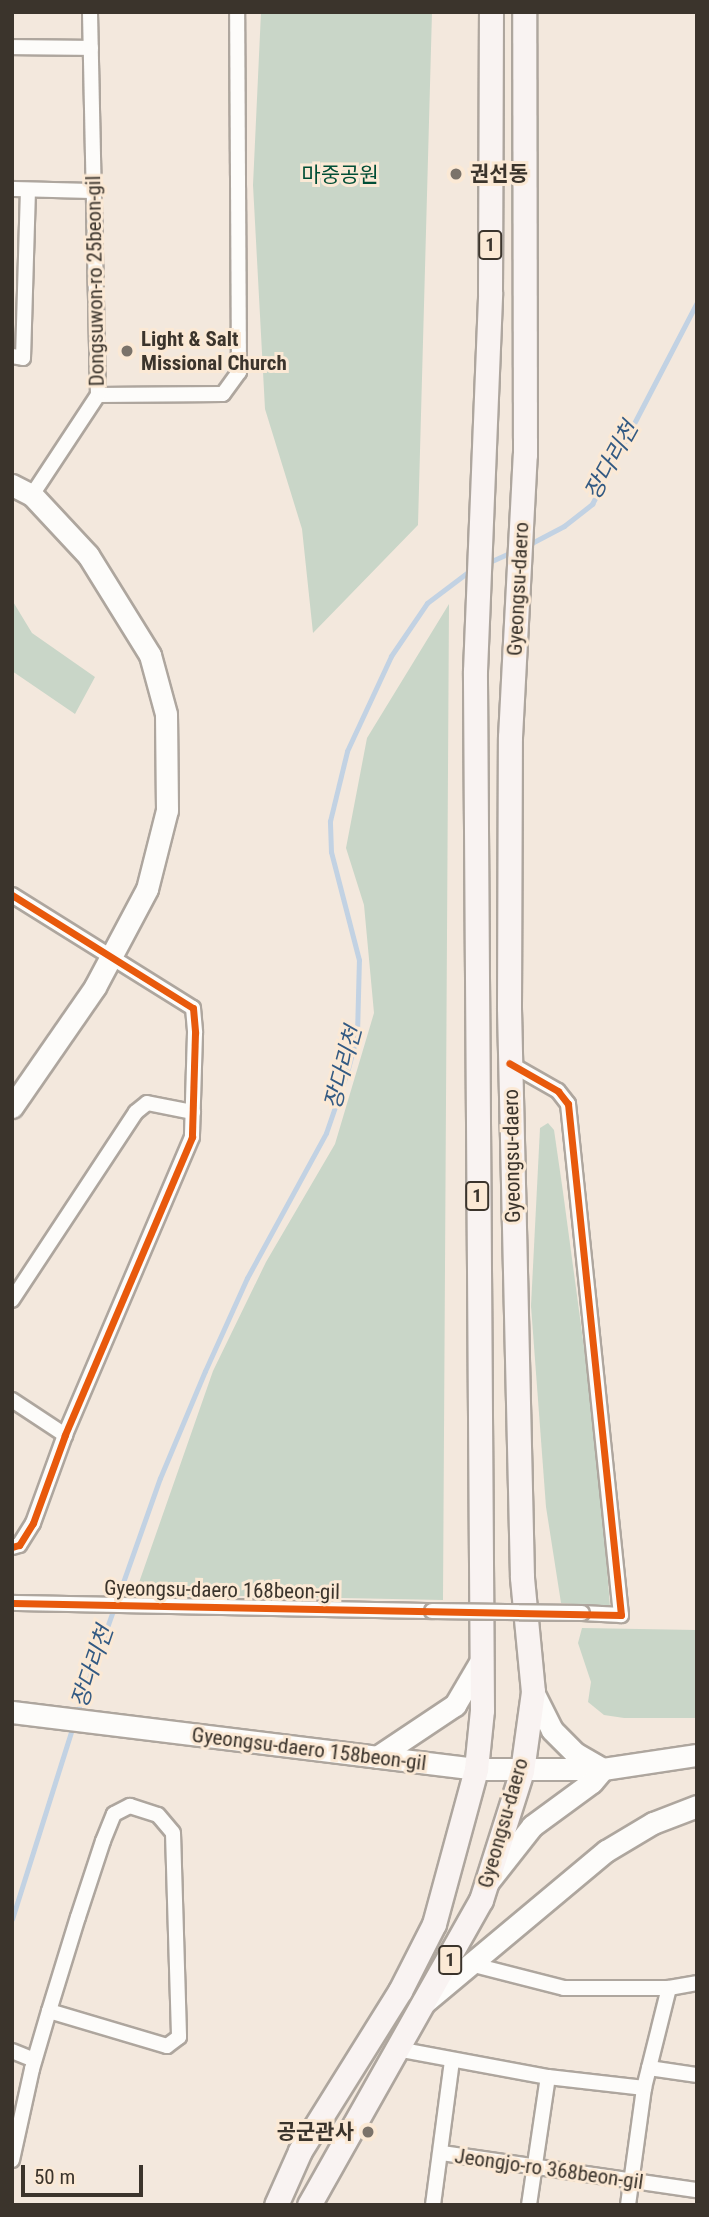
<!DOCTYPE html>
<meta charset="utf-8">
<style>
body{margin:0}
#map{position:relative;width:709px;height:2217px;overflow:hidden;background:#f3e8dd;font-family:"Roboto Condensed","Noto Sans KR",sans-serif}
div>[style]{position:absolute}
.green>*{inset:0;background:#c9d6c8}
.stream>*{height:5px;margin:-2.5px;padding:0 2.5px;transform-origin:2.5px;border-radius:2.5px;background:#c2d2e3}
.roads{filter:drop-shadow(2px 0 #aea69e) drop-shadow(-2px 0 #aea69e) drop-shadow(0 2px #aea69e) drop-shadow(0 -2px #aea69e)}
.street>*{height:14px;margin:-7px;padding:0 7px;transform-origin:7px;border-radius:7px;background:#fdfcfa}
.secondary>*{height:21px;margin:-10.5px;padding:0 10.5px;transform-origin:10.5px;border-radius:10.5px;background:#fdfcfa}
.primary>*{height:23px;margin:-11.5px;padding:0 11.5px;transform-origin:11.5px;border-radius:11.5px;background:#f9f3f2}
.bridges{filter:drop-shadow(2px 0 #aea69e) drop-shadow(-2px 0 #aea69e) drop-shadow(0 2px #aea69e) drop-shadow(0 -2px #aea69e)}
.street-bridge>*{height:14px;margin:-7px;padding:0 7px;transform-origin:7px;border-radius:7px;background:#fdfcfa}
.cycleway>*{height:7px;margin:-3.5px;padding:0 3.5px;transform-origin:3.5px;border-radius:3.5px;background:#e8590c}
.dots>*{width:19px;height:19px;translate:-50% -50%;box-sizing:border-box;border:4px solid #fbe9d5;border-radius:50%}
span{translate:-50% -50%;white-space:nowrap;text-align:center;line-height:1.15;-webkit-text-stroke:6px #fbe9d5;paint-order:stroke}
.shield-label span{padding:2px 5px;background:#fbe9d5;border:2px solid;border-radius:5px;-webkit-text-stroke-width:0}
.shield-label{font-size:19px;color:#3b342c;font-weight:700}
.poi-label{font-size:21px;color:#3b342c;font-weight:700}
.left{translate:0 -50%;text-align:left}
.right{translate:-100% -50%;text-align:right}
.park-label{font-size:21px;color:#004d35}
.street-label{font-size:21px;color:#3b342c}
.water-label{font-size:23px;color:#335a83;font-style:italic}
.frame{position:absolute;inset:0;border:14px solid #3b342c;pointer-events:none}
.scale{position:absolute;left:21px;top:2165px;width:122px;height:32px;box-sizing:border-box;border:4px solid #3b342c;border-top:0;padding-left:9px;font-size:21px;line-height:24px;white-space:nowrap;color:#3b342c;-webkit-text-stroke:5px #fbe9d5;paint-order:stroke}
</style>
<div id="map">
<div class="green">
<i style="clip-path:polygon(261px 12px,432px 12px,418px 525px,313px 633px,302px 529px,265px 409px,253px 185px)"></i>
<i style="clip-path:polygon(12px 600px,32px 633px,95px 677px,75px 714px,12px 671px)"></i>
<i style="clip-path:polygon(449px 604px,443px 1600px,135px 1594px,213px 1371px,266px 1262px,335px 1144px,374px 1013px,364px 905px,346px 848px,367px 738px)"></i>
<i style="clip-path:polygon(548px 1123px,554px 1130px,563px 1192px,598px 1451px,610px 1607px,561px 1603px,546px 1507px,531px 1306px,540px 1128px)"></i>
<i style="clip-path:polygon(582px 1628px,697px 1630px,697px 1718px,624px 1718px,604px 1715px,588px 1702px,591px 1682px,578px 1643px)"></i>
</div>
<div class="stream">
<i style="left:526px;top:546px;width:43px;rotate:-27.8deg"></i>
<i style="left:564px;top:526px;width:36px;rotate:-38deg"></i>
<i style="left:592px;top:504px;width:228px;rotate:-62.5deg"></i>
<i style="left:485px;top:564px;width:32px;rotate:-24deg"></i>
<i style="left:76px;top:1715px;width:251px;rotate:-70.5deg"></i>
<i style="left:160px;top:1478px;width:116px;rotate:-67.2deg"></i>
<i style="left:205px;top:1371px;width:102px;rotate:-65.7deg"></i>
<i style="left:247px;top:1278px;width:165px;rotate:-61.4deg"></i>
<i style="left:326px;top:1133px;width:65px;rotate:-71deg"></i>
<i style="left:347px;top:1072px;width:39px;rotate:-75deg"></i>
<i style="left:357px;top:1034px;width:74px;rotate:-88.5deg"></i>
<i style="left:359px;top:960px;width:112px;rotate:-104.5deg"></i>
<i style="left:331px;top:852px;width:31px;rotate:-92deg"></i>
<i style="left:330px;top:821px;width:72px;rotate:-76.3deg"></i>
<i style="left:347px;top:751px;width:105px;rotate:-65.1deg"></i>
<i style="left:391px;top:656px;width:64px;rotate:-55.8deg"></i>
<i style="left:427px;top:603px;width:56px;rotate:-37.1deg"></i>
<i style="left:12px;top:1919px;width:203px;rotate:-72.5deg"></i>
</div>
<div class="roads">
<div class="street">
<i style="left:12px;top:47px;width:79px;rotate:0.7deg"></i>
<i style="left:12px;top:189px;width:82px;rotate:1.4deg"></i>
<i style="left:12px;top:356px;width:11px;rotate:10deg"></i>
<i style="left:23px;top:358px;width:168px;rotate:-88.3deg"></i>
<i style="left:98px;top:395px;width:125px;rotate:-0.5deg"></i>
<i style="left:223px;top:394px;width:27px;rotate:-54deg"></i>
<i style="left:239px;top:372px;width:360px;rotate:-90.3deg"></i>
<i style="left:32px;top:495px;width:120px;rotate:-56.6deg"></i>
<i style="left:98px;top:395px;width:383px;rotate:-91.2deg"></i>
<i style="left:12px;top:895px;width:213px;rotate:32deg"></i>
<i style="left:193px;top:1008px;width:25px;rotate:85deg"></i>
<i style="left:195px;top:1033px;width:104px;rotate:91.7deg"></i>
<i style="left:192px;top:1137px;width:324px;rotate:113.1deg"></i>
<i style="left:65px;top:1435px;width:94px;rotate:110deg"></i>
<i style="left:33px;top:1523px;width:26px;rotate:122deg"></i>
<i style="left:19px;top:1545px;width:7px;rotate:164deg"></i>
<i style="left:509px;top:1063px;width:56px;rotate:29.7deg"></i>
<i style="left:558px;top:1091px;width:16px;rotate:52deg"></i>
<i style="left:568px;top:1104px;width:514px;rotate:84.08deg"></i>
<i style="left:621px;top:1615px;width:39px;rotate:-177deg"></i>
<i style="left:12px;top:1300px;width:225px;rotate:-56.6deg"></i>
<i style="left:136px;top:1112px;width:14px;rotate:-39deg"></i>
<i style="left:147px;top:1103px;width:47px;rotate:11.1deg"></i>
<i style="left:12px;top:1400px;width:64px;rotate:33.4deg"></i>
<i style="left:12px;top:1603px;width:420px;rotate:1.1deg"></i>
<i style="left:474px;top:1965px;width:93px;rotate:14.3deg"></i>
<i style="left:564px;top:1988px;width:105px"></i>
<i style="left:669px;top:1988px;width:28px;rotate:-10deg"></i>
<i style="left:397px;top:2049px;width:154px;rotate:10.5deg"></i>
<i style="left:548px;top:2077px;width:97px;rotate:6.5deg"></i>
<i style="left:12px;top:2051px;width:24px;rotate:22deg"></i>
<i style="left:649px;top:2068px;width:49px;rotate:8.3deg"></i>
<i style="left:442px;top:2153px;width:258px;rotate:8.3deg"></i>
<i style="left:12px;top:2160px;width:93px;rotate:-77.6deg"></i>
<i style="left:32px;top:2069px;width:60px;rotate:-73.7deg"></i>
<i style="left:49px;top:2011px;width:98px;rotate:-72.9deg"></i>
<i style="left:78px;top:1917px;width:80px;rotate:-71.8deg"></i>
<i style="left:103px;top:1841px;width:29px;rotate:-68deg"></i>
<i style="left:114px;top:1814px;width:18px;rotate:-27deg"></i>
<i style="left:130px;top:1806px;width:29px;rotate:18deg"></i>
<i style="left:158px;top:1815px;width:23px;rotate:50deg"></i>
<i style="left:173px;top:1833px;width:204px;rotate:88.3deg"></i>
<i style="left:179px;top:2037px;width:15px;rotate:143deg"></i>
<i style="left:167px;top:2046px;width:123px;rotate:-163.5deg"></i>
<i style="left:433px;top:2205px;width:145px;rotate:-82.5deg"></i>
<i style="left:529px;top:2205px;width:129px;rotate:-81.6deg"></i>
<i style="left:628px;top:2205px;width:118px;rotate:-82.2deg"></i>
<i style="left:644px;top:2088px;width:103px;rotate:-76deg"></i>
</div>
<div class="secondary">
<i style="left:12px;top:485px;width:22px;rotate:27deg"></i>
<i style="left:32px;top:495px;width:82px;rotate:47deg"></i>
<i style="left:88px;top:555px;width:118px;rotate:58.2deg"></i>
<i style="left:150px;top:655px;width:61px;rotate:74.8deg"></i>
<i style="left:166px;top:714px;width:96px;rotate:89.4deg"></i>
<i style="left:167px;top:810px;width:81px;rotate:104.2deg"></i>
<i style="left:147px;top:889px;width:111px;rotate:118deg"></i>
<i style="left:95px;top:987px;width:146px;rotate:124.7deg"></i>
<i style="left:533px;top:1692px;width:42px;rotate:63.4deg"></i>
<i style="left:552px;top:1730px;width:33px;rotate:45deg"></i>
<i style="left:575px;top:1753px;width:30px;rotate:30deg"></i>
<i style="left:12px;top:1712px;width:467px;rotate:7deg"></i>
<i style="left:476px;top:1769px;width:127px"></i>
<i style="left:603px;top:1769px;width:95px;rotate:-8.5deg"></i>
<i style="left:377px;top:1757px;width:94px;rotate:-33.7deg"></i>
<i style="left:455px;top:1705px;width:53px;rotate:-59.6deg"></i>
<i style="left:488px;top:1882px;width:71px;rotate:-51.8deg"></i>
<i style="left:532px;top:1826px;width:74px;rotate:-36.3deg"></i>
<i style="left:592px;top:1782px;width:17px;rotate:-50deg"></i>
<i style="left:424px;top:2003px;width:237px;rotate:-39.9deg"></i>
<i style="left:606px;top:1851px;width:55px;rotate:-30.8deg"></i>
<i style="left:653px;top:1823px;width:47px;rotate:-21.1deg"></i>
</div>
<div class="primary">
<i style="left:276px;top:2205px;width:59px;rotate:-66deg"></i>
<i style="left:300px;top:2151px;width:189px;rotate:-58deg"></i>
<i style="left:400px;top:1991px;width:75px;rotate:-63.1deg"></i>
<i style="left:434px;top:1924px;width:161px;rotate:-74.8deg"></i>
<i style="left:476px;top:1769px;width:59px;rotate:-84.2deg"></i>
<i style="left:482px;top:1710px;width:1039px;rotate:-90.39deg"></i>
<i style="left:475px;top:671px;width:379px;rotate:-87.7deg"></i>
<i style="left:490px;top:292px;width:280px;rotate:-89.8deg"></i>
<i style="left:309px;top:2205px;width:350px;rotate:-60.6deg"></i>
<i style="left:481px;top:1900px;width:135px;rotate:-72.4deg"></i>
<i style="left:522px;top:1771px;width:80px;rotate:-82.1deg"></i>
<i style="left:533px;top:1692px;width:116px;rotate:-95.5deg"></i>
<i style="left:522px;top:1577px;width:570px;rotate:-91.31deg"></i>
<i style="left:509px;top:1007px;width:270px;rotate:-89.8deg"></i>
<i style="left:510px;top:737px;width:283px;rotate:-87deg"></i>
<i style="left:525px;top:454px;width:442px;rotate:-90.1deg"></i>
</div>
</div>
<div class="bridges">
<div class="street-bridge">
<i style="left:432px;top:1611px;width:150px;rotate:0.8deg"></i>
</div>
</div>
<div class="cycleway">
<i style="left:12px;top:895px;width:213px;rotate:32deg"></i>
<i style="left:193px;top:1008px;width:25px;rotate:85deg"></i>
<i style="left:195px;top:1033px;width:104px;rotate:91.7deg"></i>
<i style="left:192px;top:1137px;width:324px;rotate:113.1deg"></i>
<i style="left:65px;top:1435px;width:94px;rotate:110deg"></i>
<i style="left:33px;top:1523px;width:26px;rotate:122deg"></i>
<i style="left:19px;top:1545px;width:7px;rotate:164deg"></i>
<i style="left:12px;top:1603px;width:609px;rotate:1.13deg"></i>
<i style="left:621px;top:1615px;width:514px;rotate:-95.92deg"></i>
<i style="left:568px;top:1104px;width:16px;rotate:-128deg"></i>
<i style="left:558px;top:1091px;width:56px;rotate:-150.3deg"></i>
</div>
<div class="dots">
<i style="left:456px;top:174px;background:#7b736a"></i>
<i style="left:127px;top:351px;background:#7b736a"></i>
<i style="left:368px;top:2132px;background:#7b736a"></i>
</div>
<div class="shield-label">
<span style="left:490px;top:245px">1</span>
<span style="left:477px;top:1196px">1</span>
<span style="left:450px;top:1960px">1</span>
</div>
<div class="poi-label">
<span class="left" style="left:470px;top:174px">권선동</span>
<span class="left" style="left:141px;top:351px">Light &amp; Salt<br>Missional Church</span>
<span class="right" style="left:354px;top:2132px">공군관사</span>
</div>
<div class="park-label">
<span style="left:340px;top:175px">마중공원</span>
</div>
<div class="street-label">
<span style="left:95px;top:281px;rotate:-91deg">Dongsuwon-ro 25beon-gil</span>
<span style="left:518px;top:589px;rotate:-87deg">Gyeongsu-daero</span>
<span style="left:512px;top:1156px;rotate:-91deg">Gyeongsu-daero</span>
<span style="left:222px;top:1590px;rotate:1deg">Gyeongsu-daero 168beon-gil</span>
<span style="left:309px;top:1749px;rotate:7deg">Gyeongsu-daero 158beon-gil</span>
<span style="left:503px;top:1823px;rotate:-74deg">Gyeongsu-daero</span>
<span style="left:549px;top:2169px;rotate:8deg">Jeongjo-ro 368beon-gil</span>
</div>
<div class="water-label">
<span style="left:612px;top:461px;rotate:-61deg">장다리천</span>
<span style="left:344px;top:1068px;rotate:-75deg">장다리천</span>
<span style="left:93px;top:1667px;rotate:-71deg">장다리천</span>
</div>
<div class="frame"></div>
<div class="scale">50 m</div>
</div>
